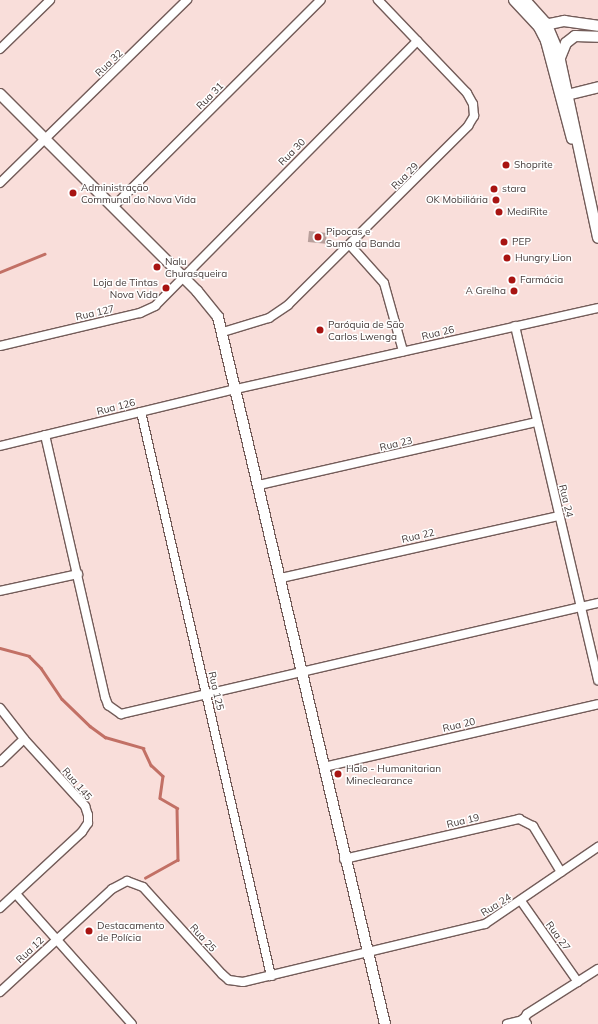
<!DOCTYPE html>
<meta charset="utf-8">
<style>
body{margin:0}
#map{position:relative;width:598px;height:1024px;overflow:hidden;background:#f9deda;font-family:Mulish,sans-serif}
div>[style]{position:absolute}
.stream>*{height:2.5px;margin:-1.25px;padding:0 1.25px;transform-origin:1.25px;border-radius:1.25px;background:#c27065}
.building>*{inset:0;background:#b89f9b;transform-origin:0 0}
.roads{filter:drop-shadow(1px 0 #735c59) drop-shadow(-1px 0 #735c59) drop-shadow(0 1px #735c59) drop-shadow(0 -1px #735c59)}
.minor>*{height:8px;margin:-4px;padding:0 4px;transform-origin:4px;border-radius:4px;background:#fff}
.tertiary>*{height:10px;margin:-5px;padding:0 5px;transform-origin:5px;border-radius:5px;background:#fff}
.dots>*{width:11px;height:11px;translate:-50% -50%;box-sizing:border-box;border:2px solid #fff;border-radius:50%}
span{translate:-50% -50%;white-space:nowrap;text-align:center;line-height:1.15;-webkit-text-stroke:3px #fff;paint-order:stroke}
.street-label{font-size:10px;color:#443938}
.poi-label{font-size:10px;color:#443938}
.left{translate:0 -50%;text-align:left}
.right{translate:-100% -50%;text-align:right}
</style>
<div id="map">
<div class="stream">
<i style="left:0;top:272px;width:48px;rotate:-22.2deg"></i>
<i style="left:0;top:648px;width:30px;rotate:15deg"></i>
<i style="left:29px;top:656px;width:17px;rotate:45deg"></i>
<i style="left:41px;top:668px;width:37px;rotate:56deg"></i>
<i style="left:62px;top:699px;width:39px;rotate:44deg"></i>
<i style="left:90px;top:726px;width:19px;rotate:36deg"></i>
<i style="left:105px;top:737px;width:40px;rotate:16deg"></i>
<i style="left:143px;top:748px;width:19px;rotate:65deg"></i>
<i style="left:151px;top:765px;width:16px;rotate:43deg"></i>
<i style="left:163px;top:776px;width:22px;rotate:98deg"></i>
<i style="left:160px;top:798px;width:20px;rotate:30deg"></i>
<i style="left:177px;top:808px;width:52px;rotate:88.9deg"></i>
<i style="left:178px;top:860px;width:37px;rotate:151deg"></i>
</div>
<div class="building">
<i style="left:309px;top:231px;width:18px;height:11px;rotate:6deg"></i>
</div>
<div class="roads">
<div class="minor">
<i style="left:0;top:49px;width:70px;rotate:-44.4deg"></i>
<i style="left:0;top:183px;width:262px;rotate:-44.4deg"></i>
<i style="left:113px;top:207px;width:293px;rotate:-44.9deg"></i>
<i style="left:350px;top:245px;width:51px;rotate:48.2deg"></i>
<i style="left:384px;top:283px;width:71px;rotate:74.4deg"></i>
<i style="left:515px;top:326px;width:364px;rotate:76.8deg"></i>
<i style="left:223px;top:332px;width:48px;rotate:-16.9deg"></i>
<i style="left:269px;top:318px;width:23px;rotate:-34deg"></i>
<i style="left:288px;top:305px;width:254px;rotate:-44.8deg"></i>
<i style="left:468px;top:126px;width:12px;rotate:-59deg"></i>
<i style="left:474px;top:116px;width:12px;rotate:-95deg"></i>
<i style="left:473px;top:104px;width:13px;rotate:-119deg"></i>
<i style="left:467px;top:93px;width:129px;rotate:-133.7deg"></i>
<i style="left:0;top:346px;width:144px;rotate:-13.3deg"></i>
<i style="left:140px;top:313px;width:17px;rotate:-25deg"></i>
<i style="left:155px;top:306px;width:373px;rotate:-45.3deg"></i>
<i style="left:141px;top:412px;width:579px;rotate:77.02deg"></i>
<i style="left:45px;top:435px;width:269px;rotate:77.1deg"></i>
<i style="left:105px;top:697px;width:9px;rotate:69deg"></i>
<i style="left:108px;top:705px;width:16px;rotate:35deg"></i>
<i style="left:121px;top:714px;width:490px;rotate:-13.1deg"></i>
<i style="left:0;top:446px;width:243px;rotate:-13.6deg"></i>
<i style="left:236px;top:389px;width:371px;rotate:-12.6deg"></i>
<i style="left:259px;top:485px;width:285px;rotate:-12.8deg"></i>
<i style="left:281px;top:578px;width:285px;rotate:-12.6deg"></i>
<i style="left:0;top:591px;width:80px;rotate:-12.3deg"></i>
<i style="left:0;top:708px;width:39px;rotate:52deg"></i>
<i style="left:24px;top:739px;width:91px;rotate:47.7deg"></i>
<i style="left:85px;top:806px;width:9px;rotate:72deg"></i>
<i style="left:88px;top:815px;width:8px;rotate:90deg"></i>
<i style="left:88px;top:823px;width:11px;rotate:124deg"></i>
<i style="left:82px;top:832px;width:112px;rotate:137.2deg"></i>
<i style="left:0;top:762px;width:33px;rotate:-44deg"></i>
<i style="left:324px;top:767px;width:281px;rotate:-12.9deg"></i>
<i style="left:344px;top:859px;width:180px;rotate:-12.9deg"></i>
<i style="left:519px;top:819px;width:16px;rotate:27deg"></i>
<i style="left:533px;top:826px;width:54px;rotate:58.7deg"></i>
<i style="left:16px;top:894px;width:174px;rotate:48.3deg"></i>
<i style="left:521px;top:901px;width:99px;rotate:54.9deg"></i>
<i style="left:0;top:992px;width:152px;rotate:-42.6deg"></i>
<i style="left:112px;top:889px;width:17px;rotate:-28deg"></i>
<i style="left:127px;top:881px;width:17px;rotate:21deg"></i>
<i style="left:143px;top:887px;width:118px;rotate:47.8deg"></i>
<i style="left:222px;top:974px;width:9px;rotate:41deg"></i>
<i style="left:229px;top:980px;width:14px;rotate:8deg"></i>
<i style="left:243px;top:982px;width:249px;rotate:-13.5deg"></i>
<i style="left:485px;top:924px;width:137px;rotate:-34.3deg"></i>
<i style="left:507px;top:1024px;width:16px;rotate:-14deg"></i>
<i style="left:523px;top:1020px;width:7px;rotate:-56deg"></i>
<i style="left:527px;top:1014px;width:84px;rotate:-32.4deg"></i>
</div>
<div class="tertiary">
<i style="left:514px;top:0;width:37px;rotate:47deg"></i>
<i style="left:539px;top:27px;width:16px;rotate:63deg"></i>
<i style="left:546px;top:41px;width:101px;rotate:75.1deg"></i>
<i style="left:525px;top:0;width:31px;rotate:48deg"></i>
<i style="left:546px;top:23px;width:30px;rotate:67deg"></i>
<i style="left:558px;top:51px;width:191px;rotate:77.9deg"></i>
<i style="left:540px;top:26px;width:25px;rotate:-12deg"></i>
<i style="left:564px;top:21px;width:34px;rotate:8deg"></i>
<i style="left:560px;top:58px;width:16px;rotate:-68deg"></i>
<i style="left:566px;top:43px;width:11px;rotate:-38deg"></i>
<i style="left:575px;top:36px;width:23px;rotate:2deg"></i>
<i style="left:0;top:94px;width:279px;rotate:45deg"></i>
<i style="left:197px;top:291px;width:33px;rotate:51deg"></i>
<i style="left:218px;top:317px;width:726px;rotate:76.71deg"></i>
<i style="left:563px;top:96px;width:36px;rotate:-14deg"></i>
<i style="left:523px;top:1020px;width:5px;rotate:53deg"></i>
</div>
</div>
<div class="dots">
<i style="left:506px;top:165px;background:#a81412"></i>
<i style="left:494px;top:189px;background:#a81412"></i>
<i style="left:73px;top:193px;background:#a81412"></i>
<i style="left:496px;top:200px;background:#a81412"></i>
<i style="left:499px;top:212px;background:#a81412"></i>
<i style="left:318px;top:237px;background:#a81412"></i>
<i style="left:504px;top:242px;background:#a81412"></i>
<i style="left:507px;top:258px;background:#a81412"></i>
<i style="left:157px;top:267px;background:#a81412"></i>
<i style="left:512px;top:280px;background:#a81412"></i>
<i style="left:166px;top:288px;background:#a81412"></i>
<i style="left:514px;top:291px;background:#a81412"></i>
<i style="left:320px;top:330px;background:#a81412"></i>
<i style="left:338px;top:774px;background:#a81412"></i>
<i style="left:89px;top:931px;background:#a81412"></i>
</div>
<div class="street-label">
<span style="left:109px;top:63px;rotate:-44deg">Rua 32</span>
<span style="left:210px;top:96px;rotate:-45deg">Rua 31</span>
<span style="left:292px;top:152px;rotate:-45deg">Rua 30</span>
<span style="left:405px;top:176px;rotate:-45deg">Rua 29</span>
<span style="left:95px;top:313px;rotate:-13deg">Rua 127</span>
<span style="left:438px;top:333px;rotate:-13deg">Rua 26</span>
<span style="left:116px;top:407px;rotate:-14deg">Rua 126</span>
<span style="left:396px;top:444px;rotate:-13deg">Rua 23</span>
<span style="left:566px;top:501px;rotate:77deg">Rua 24</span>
<span style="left:418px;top:536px;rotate:-13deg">Rua 22</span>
<span style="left:216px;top:691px;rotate:77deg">Rua 125</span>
<span style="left:459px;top:725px;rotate:-13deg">Rua 20</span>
<span style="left:77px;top:784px;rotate:49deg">Rua 145</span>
<span style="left:463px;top:821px;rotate:-13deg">Rua 19</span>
<span style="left:496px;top:905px;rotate:-32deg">Rua 24</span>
<span style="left:558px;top:936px;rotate:54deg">Rua 27</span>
<span style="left:203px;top:938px;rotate:48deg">Rua 25</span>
<span style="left:30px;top:950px;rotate:-43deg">Rua 12</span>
</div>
<div class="poi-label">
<span class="left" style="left:514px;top:165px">Shoprite</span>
<span class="left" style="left:81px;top:193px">Administração<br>Communal do Nova Vida</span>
<span class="left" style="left:502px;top:189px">stara</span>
<span class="right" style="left:488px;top:200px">OK Mobiliária</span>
<span class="left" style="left:507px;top:212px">MediRite</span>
<span class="left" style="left:326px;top:237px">Pipocas e<br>Sumo da Banda</span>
<span class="left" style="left:512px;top:242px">PEP</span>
<span class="left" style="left:515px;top:258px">Hungry Lion</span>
<span class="left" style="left:165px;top:267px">Nalu<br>Churasqueira</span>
<span class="left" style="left:520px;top:280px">Farmácia</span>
<span class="right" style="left:158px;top:288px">Loja de Tintas<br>Nova Vida</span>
<span class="right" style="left:506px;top:291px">A Grelha</span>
<span class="left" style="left:328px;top:330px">Paróquia de São<br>Carlos Lwenga</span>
<span class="left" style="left:346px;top:774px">Halo - Humanitarian<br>Mineclearance</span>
<span class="left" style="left:97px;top:931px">Destacamento<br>de Polícia</span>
</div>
</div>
